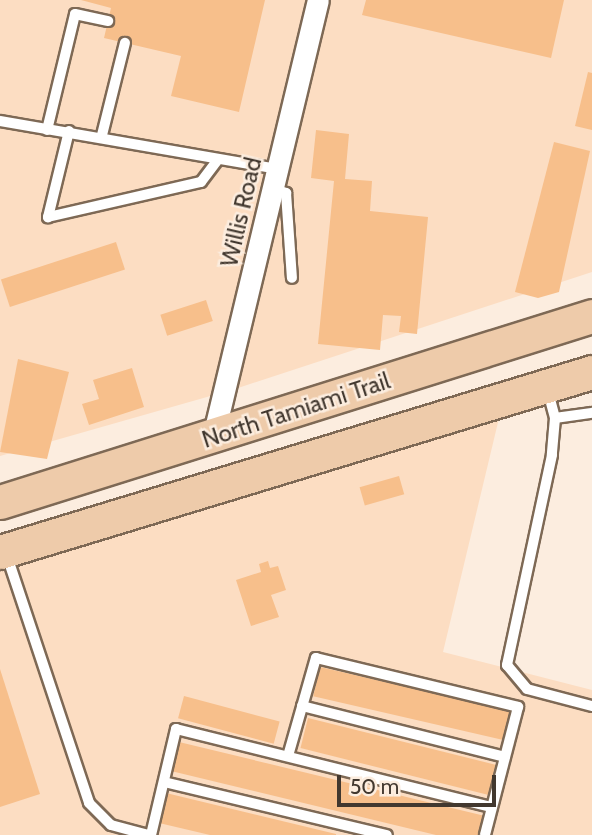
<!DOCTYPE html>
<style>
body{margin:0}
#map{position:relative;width:592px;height:835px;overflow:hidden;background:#fceddf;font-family:Cabin,sans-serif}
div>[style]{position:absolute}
.built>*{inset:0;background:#fcddc2}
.building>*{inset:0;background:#f7bf8b;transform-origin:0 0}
.roads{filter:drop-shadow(2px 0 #7e6955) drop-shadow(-2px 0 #7e6955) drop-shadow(0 2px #7e6955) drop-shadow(0 -2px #7e6955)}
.service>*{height:10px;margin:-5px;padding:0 5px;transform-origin:5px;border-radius:5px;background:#fff}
.minor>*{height:21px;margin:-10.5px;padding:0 10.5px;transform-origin:10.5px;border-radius:10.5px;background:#fff}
.primary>*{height:33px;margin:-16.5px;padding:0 16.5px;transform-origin:16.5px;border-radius:16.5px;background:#eecbaa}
span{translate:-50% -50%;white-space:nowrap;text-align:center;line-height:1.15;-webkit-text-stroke:5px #fceddf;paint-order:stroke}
.street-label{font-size:24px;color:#42382f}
.scale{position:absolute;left:337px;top:775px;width:159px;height:32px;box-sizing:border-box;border:4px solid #42382f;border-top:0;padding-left:9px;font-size:21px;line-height:24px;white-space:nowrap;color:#42382f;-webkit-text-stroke:5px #fceddf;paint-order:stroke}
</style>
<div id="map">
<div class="built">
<i style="clip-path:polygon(0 0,592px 0,592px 272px,235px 389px,0 456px)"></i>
<i style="clip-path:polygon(500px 414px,443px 652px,592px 690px,592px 835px,0 835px,0 569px)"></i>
</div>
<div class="building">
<i style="clip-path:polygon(81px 0,265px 0,239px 112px,171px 96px,181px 56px,104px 38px,111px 8px)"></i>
<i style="clip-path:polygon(366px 0,564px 0,551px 58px,362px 15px)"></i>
<i style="clip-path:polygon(588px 72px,592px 73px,592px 130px,575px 126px)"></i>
<i style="clip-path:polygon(316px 130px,349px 134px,345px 179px,372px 181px,370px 211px,428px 217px,417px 334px,399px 332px,401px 316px,383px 315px,380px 350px,318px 344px,334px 181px,311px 178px)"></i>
<i style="clip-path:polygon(554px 142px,590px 151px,559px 292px,538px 298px,515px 292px)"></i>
<i style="left:116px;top:242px;width:29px;height:121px;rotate:72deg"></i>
<i style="left:206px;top:300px;width:22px;height:48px;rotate:72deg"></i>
<i style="clip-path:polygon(18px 359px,69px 372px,47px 459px,0 452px)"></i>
<i style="clip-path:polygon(132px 368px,144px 407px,89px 425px,82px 404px,99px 399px,93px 380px)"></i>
<i style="left:399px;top:476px;width:19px;height:41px;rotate:74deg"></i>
<i style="clip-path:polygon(268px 561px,270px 568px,278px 566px,286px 590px,271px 595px,279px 617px,251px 626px,236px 580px,261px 572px,259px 564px)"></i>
<i style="left:320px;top:667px;width:195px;height:30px;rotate:13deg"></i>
<i style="clip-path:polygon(0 669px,40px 794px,0 807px)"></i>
<i style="left:184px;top:696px;width:99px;height:23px;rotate:15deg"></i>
<i style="left:308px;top:718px;width:195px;height:31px;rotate:14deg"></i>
<i style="clip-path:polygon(179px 742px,485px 816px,481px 835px,436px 835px,171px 771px)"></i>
<i style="clip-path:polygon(166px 793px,336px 834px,336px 835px,210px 835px,159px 823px)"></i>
</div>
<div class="roads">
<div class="service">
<i style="left:0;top:121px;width:282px;rotate:9.8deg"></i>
<i style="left:47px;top:130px;width:119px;rotate:-76.4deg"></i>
<i style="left:75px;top:14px;width:34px;rotate:12deg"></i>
<i style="left:69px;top:131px;width:89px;rotate:103.7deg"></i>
<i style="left:48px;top:217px;width:157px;rotate:-12.9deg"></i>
<i style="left:201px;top:182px;width:26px;rotate:-53deg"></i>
<i style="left:102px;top:135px;width:95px;rotate:-76deg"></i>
<i style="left:273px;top:189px;width:14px;rotate:17deg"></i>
<i style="left:286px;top:193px;width:85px;rotate:86deg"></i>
<i style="left:547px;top:388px;width:31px;rotate:75deg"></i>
<i style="left:555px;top:418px;width:37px;rotate:95deg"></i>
<i style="left:552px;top:455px;width:215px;rotate:102.1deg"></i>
<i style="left:507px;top:665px;width:31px;rotate:50deg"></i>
<i style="left:527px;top:689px;width:67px;rotate:14.7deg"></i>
<i style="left:555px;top:418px;width:37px;rotate:-8deg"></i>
<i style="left:6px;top:553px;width:263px;rotate:71.6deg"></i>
<i style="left:89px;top:803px;width:31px;rotate:45deg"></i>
<i style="left:111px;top:825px;width:38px;rotate:15deg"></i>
<i style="left:302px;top:706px;width:209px;rotate:14.1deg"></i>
<i style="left:288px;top:756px;width:102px;rotate:-74.1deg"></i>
<i style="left:316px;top:658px;width:208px;rotate:13.6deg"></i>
<i style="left:518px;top:707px;width:132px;rotate:104.5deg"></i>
<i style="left:164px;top:782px;width:229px;rotate:13.4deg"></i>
<i style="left:151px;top:835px;width:109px;rotate:-76.7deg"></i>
<i style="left:176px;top:729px;width:325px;rotate:13.9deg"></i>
</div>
<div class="minor">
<i style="left:213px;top:437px;width:449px;rotate:-76.5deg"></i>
</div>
<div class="primary">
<i style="left:0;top:502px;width:621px;rotate:-17.44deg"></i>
<i style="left:0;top:552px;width:619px;rotate:-16.91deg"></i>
</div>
</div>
<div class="street-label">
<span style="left:241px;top:212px;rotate:-77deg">Willis Road</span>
<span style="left:296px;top:410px;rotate:-18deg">North Tamiami Trail</span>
</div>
<div class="scale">50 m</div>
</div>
